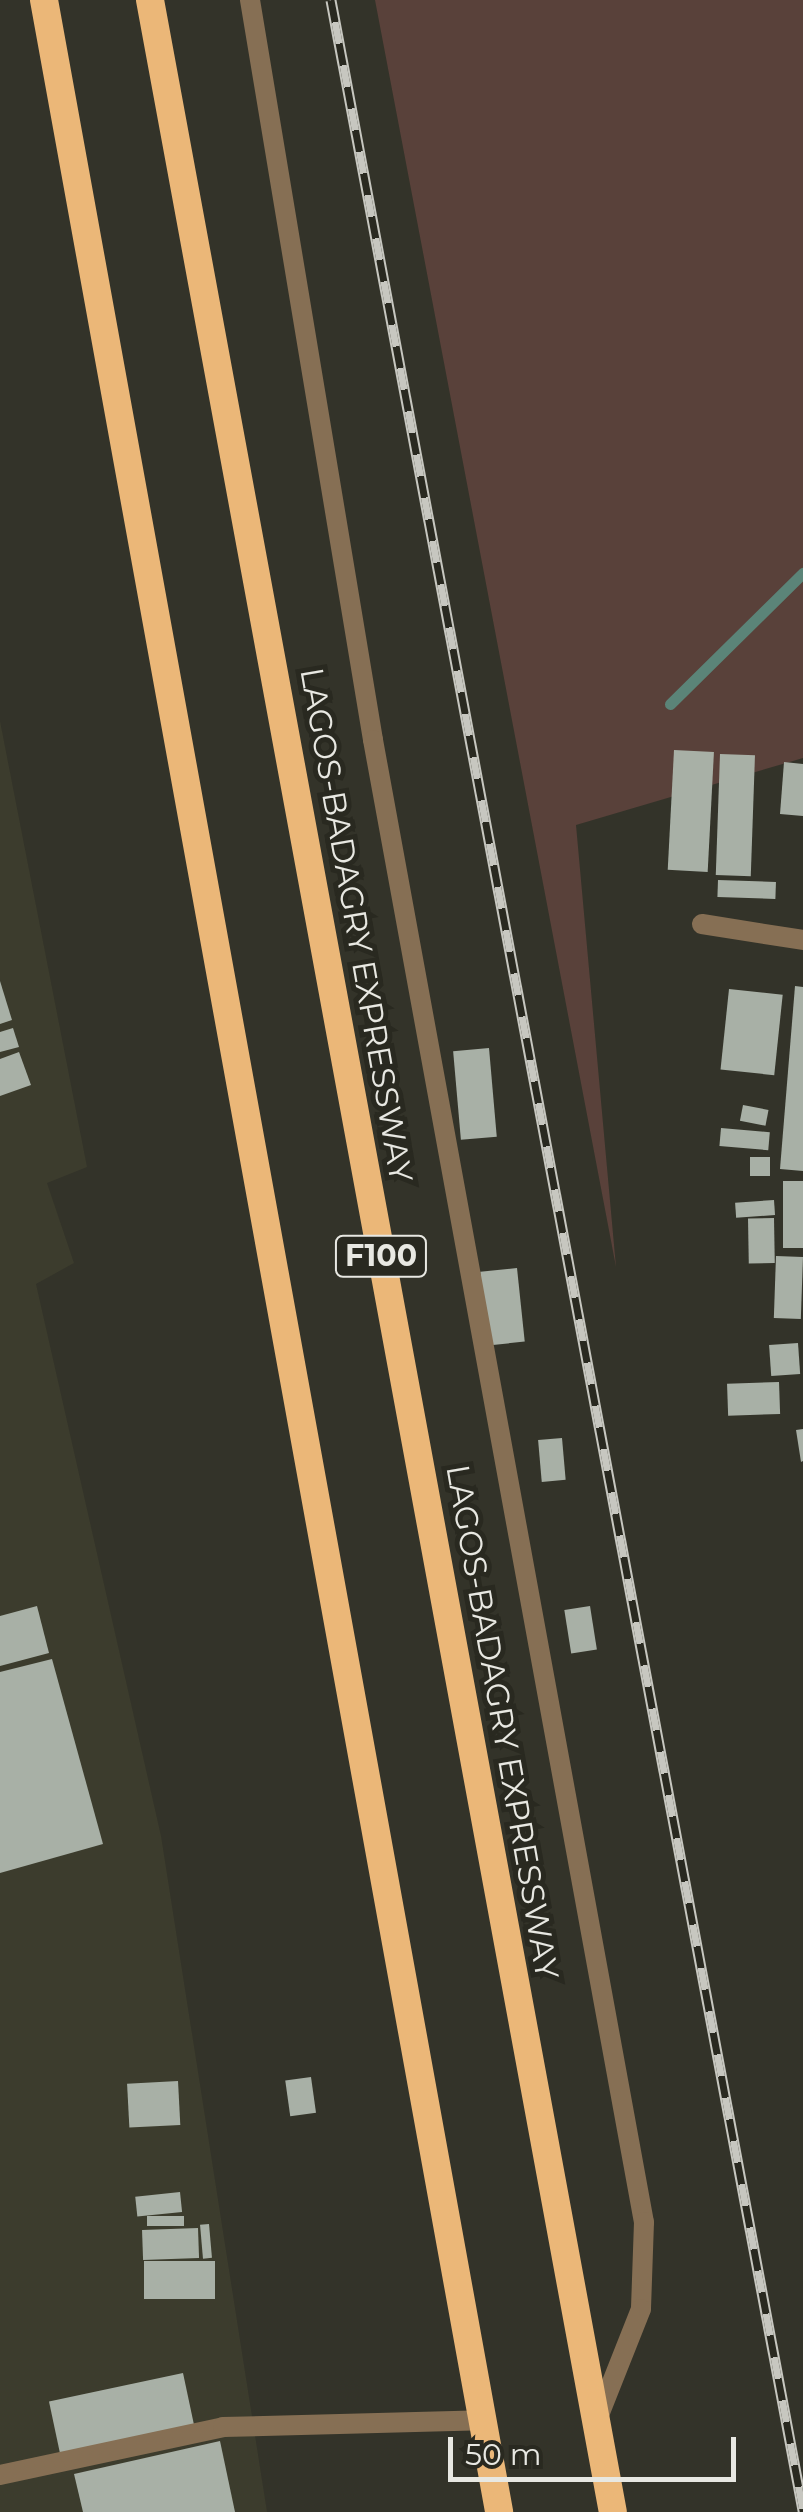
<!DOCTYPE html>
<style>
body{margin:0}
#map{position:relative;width:803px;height:2512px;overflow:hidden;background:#333329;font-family:Montserrat,sans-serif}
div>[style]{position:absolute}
.built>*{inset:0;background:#3c3c2d}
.green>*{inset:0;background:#59413a}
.stream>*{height:11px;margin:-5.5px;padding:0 5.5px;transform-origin:5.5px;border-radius:5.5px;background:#5b8478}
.building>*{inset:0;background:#a8b0a6;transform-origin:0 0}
.service>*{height:20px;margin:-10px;padding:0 10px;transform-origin:10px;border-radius:10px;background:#866f54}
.minor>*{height:20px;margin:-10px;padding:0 10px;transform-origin:10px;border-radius:10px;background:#866f54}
.trunk>*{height:28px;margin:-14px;padding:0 14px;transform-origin:14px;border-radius:14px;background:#ebb778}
.rail>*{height:11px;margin-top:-5.5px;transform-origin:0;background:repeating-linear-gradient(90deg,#292920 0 22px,#c7c7c0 0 44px);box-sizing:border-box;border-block:2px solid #c7c7c0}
span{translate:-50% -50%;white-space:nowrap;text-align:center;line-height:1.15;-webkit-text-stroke:10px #292920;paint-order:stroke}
.shield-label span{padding:2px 8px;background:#292920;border:2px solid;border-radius:8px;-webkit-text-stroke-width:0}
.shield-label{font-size:30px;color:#e8e8e2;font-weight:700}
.street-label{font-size:32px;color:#e8e8e2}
.scale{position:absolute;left:448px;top:2437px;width:288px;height:45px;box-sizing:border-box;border:5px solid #e8e8e2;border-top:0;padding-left:12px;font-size:30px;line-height:35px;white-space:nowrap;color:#e8e8e2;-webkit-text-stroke:8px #292920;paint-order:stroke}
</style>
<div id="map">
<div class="built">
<i style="clip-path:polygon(0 721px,87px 1167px,47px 1183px,74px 1263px,36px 1284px,161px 1836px,267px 2512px,0 2512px)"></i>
</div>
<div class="green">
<i style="clip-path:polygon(375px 0,803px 0,803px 758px,576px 825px,616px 1267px)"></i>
</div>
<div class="stream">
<i style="left:670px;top:704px;width:187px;rotate:-44.6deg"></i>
</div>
<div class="building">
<i style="left:674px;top:750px;width:40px;height:120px;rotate:3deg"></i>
<i style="left:720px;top:754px;width:35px;height:121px;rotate:2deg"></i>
<i style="clip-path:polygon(784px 762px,803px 764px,803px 816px,780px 814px)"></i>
<i style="left:718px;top:880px;width:58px;height:17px;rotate:2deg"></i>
<i style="clip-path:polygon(0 981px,12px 1020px,0 1024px)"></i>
<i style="clip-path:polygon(795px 986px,803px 987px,803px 1171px,780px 1169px)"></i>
<i style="left:729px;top:989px;width:54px;height:81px;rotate:6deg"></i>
<i style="clip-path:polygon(13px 1028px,19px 1047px,0 1052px,0 1032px)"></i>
<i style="left:489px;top:1048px;width:89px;height:36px;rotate:85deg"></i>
<i style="clip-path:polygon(19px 1052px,31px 1085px,0 1096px,0 1059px)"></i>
<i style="left:743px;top:1105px;width:26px;height:16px;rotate:11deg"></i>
<i style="left:721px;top:1128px;width:49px;height:18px;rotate:5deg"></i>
<i style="left:750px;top:1157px;width:20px;height:19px"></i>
<i style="left:783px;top:1181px;width:20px;height:67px"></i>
<i style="left:774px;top:1200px;width:15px;height:39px;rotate:86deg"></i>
<i style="left:774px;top:1218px;width:45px;height:26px;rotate:89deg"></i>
<i style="left:776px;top:1256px;width:27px;height:62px;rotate:2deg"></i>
<i style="left:517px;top:1268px;width:74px;height:37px;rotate:84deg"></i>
<i style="left:798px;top:1343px;width:31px;height:29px;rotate:86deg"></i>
<i style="left:779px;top:1382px;width:32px;height:52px;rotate:88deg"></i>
<i style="clip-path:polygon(803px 1429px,803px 1461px,801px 1462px,796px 1430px)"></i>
<i style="left:562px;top:1438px;width:42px;height:24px;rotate:85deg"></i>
<i style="clip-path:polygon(37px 1606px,49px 1653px,0 1666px,0 1616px)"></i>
<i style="left:590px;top:1606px;width:44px;height:26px;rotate:81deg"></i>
<i style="clip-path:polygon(52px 1659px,103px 1844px,0 1873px,0 1672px)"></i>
<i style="left:311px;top:2077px;width:36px;height:26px;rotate:82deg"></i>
<i style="left:178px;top:2081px;width:44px;height:51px;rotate:87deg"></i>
<i style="left:180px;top:2192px;width:20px;height:45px;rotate:84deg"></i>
<i style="left:184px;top:2216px;width:10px;height:37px;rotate:90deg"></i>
<i style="left:209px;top:2224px;width:34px;height:9px;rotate:85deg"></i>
<i style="left:198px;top:2228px;width:30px;height:56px;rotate:88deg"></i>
<i style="left:215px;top:2261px;width:38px;height:71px;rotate:90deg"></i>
<i style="left:183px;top:2373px;width:58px;height:137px;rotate:78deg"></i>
<i style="clip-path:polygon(220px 2441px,235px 2512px,83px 2512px,74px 2474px)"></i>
</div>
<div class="service">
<i style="left:250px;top:0;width:750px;rotate:80.56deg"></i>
<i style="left:373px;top:740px;width:1507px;rotate:79.64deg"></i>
<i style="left:644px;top:2222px;width:87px;rotate:92deg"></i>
<i style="left:641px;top:2309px;width:119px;rotate:111.6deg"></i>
<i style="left:0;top:2475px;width:228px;rotate:-12.1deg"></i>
<i style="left:223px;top:2427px;width:259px;rotate:-1.5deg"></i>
</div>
<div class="minor">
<i style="left:702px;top:924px;width:102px;rotate:9deg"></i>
</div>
<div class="trunk">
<i style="left:44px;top:0;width:2553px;rotate:79.73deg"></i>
<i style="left:150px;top:0;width:2554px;rotate:79.56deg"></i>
</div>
<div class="rail">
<i style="left:331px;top:0;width:2555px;rotate:79.35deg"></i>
</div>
<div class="shield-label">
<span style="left:381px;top:1256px">F100</span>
</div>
<div class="street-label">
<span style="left:356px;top:925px;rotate:80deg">LAGOS-BADAGRY EXPRESSWAY</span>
<span style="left:502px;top:1722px;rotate:80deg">LAGOS-BADAGRY EXPRESSWAY</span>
</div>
<div class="scale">50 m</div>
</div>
